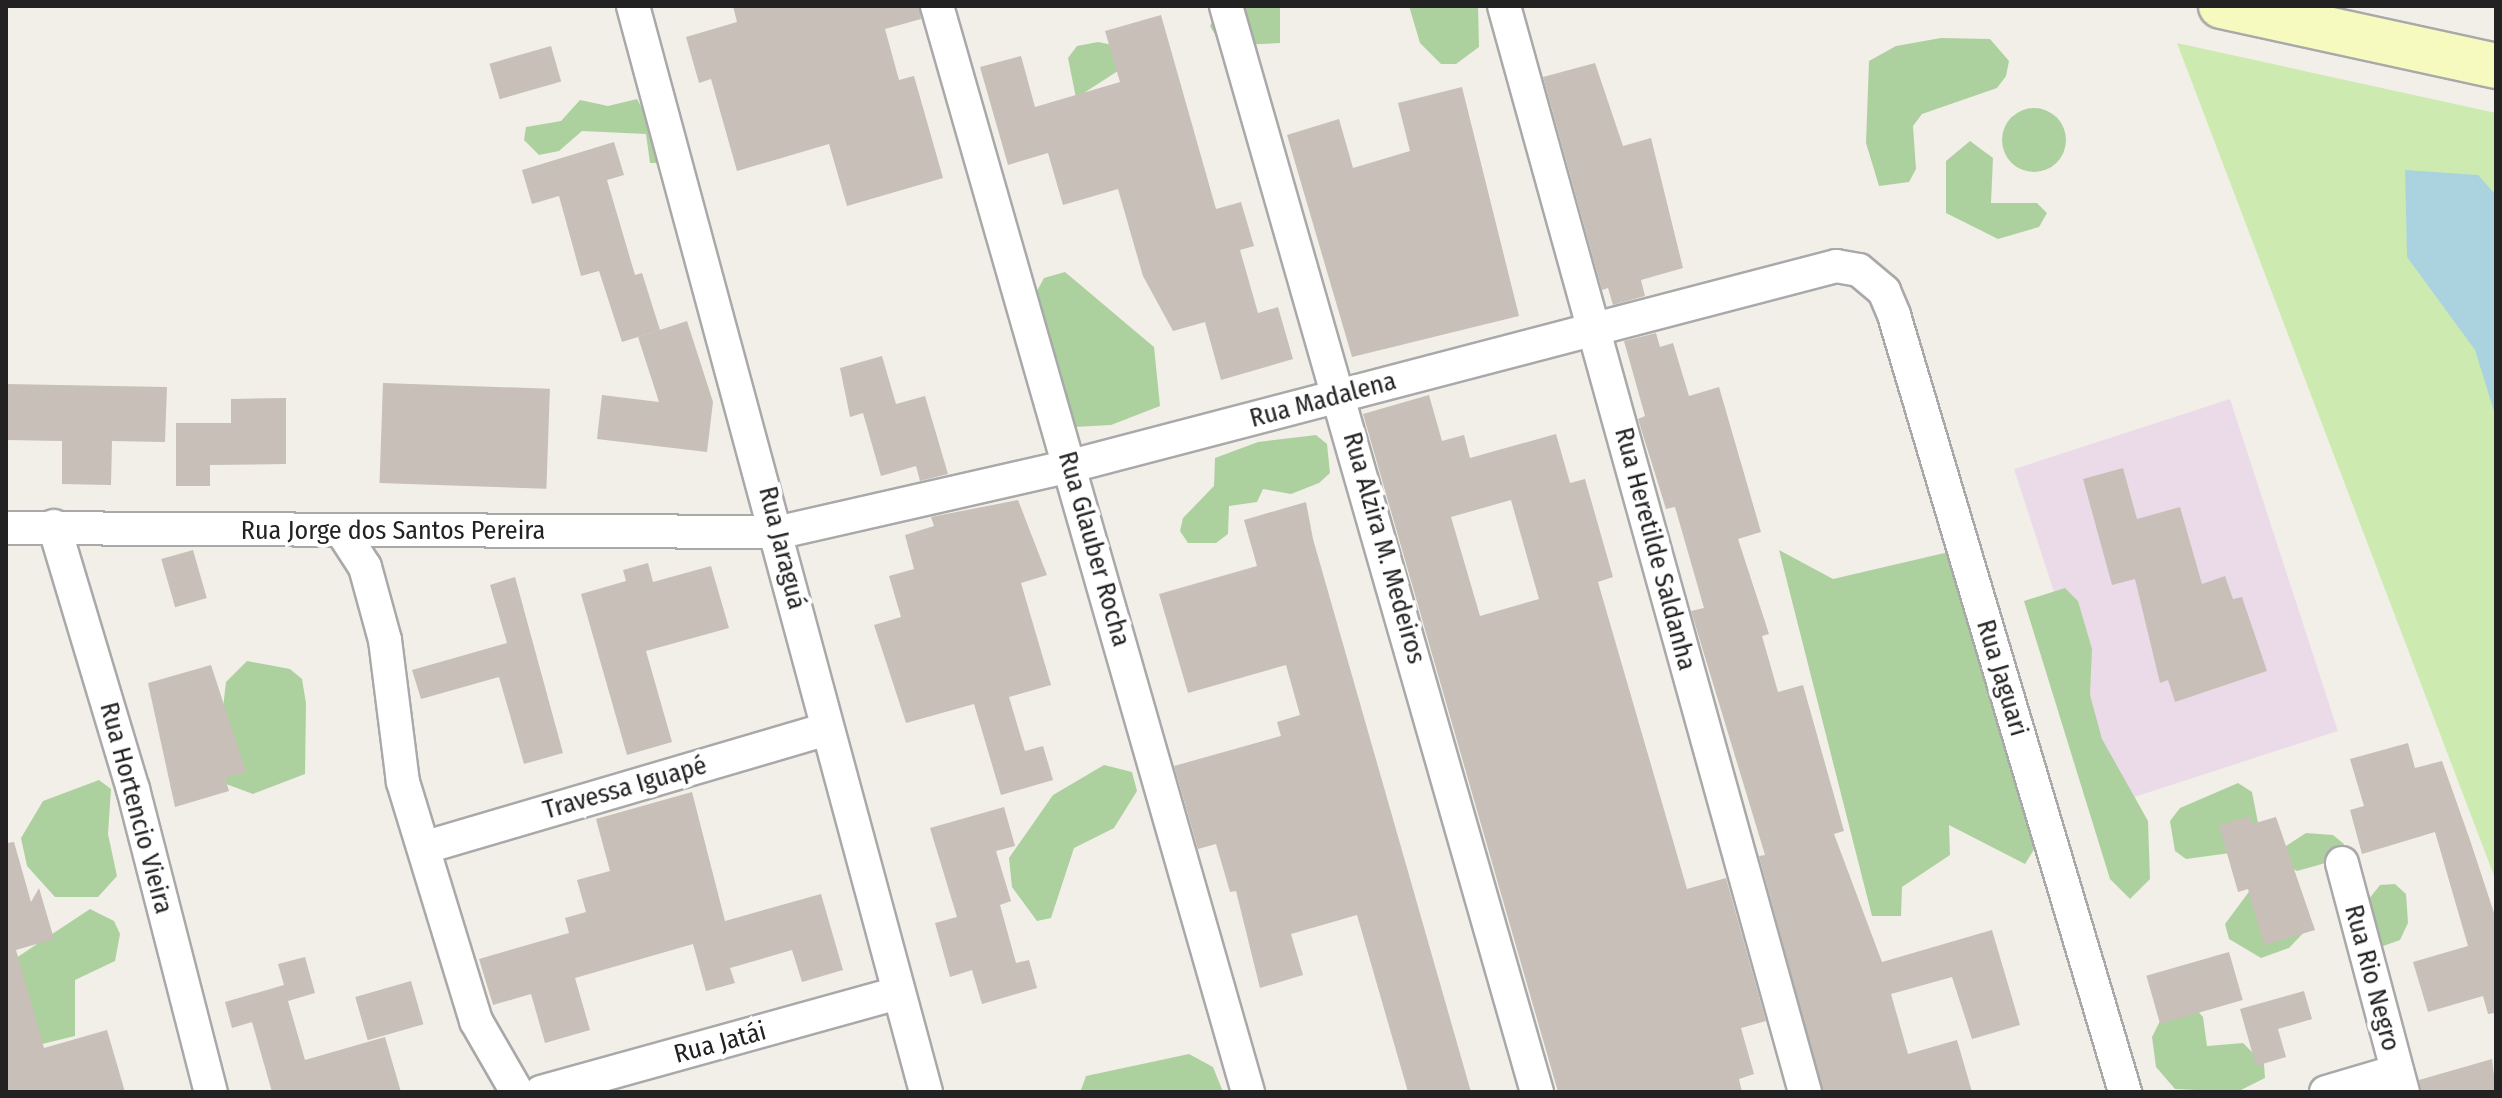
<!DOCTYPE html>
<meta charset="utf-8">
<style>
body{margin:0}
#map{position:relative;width:2502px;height:1098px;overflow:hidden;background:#f2efe9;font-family:"Fira Sans Condensed",sans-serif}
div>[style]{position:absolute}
.industrial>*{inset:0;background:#ebdbe8;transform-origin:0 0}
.grass>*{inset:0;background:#cdebb0}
.forest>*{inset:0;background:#add19e}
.round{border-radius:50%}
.water>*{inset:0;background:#aad3df}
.building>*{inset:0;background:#c7bfb8;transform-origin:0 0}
.roads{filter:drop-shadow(2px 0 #a9a9a9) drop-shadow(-2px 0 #a9a9a9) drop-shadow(0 2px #a9a9a9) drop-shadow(0 -2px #a9a9a9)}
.minor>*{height:32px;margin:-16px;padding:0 16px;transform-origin:16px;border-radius:16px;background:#fff}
.secondary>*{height:44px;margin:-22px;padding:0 22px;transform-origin:22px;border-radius:22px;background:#f7fabf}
span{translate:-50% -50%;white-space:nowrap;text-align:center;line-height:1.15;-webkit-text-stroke:8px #fff;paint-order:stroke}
.street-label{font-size:26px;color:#222}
.frame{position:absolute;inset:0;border:8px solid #222;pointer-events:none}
</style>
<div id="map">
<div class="industrial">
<i style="left:2230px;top:399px;width:349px;height:227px;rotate:72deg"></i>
</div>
<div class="grass">
<i style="clip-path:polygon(2177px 43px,2496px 113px,2496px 881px)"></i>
</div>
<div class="forest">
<i style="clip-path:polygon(1221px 6px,1280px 6px,1280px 43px,1222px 46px,1210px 26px)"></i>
<i style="clip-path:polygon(1409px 6px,1478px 6px,1479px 47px,1456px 64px,1441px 64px,1420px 43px)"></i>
<i style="clip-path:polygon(1941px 38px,1990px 39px,2009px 61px,2006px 76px,1997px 88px,1922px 114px,1913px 126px,1916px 169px,1909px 182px,1879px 186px,1866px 143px,1869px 61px,1896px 46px)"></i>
<i style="clip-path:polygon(1098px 42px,1113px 45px,1121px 69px,1076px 98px,1068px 58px,1077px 46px)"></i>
<i style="clip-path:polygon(637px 99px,671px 163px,650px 163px,646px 134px,582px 131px,559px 151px,539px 155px,524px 140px,526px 127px,561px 121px,580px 100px,608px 106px)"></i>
<i class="round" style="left:2002px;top:108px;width:64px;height:64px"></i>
<i style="clip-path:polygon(1970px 141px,1993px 158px,1991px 203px,2037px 203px,2047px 213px,2039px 227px,1998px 239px,1946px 213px,1946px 161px)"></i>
<i style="clip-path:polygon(1065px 272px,1154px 347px,1160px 406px,1111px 425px,1074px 427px,1037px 291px,1044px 278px)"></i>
<i style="clip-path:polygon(1316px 435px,1327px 444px,1330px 473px,1319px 483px,1291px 494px,1263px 489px,1257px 502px,1229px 506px,1228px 534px,1216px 543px,1188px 543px,1180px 531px,1183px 518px,1214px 486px,1215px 458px,1258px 442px)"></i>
<i style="clip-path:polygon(1779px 550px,1833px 579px,1953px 551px,2040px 840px,2025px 864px,1949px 825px,1950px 855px,1902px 887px,1901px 916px,1872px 916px)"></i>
<i style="clip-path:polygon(2065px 588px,2078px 601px,2092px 649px,2090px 695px,2102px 739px,2148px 821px,2150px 879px,2130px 899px,2110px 879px,2024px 601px)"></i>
<i style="clip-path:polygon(247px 661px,290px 669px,302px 679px,306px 703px,305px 774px,253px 794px,226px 784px,219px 742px,226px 682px)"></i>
<i style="clip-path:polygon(1104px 765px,1132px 772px,1137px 791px,1114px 828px,1074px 848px,1051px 918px,1037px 921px,1012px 887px,1009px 858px,1053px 795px)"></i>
<i style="clip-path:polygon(99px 780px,111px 789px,108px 834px,117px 876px,98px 897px,55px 897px,27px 866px,21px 838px,43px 801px)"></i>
<i style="clip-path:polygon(2238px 783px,2252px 792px,2260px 833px,2238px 852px,2186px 859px,2175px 851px,2170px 821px,2180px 808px)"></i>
<i style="clip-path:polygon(2306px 833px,2333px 835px,2344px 844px,2340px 859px,2297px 871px,2283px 863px,2283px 848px)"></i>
<i style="clip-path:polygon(2395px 884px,2406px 894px,2408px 923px,2400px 940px,2372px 950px,2361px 909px,2380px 885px)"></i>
<i style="clip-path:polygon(2251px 889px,2308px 928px,2289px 948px,2261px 958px,2229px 939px,2225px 924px)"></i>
<i style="clip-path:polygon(90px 909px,114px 921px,120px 934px,115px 961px,75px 980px,75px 1036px,34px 1046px,16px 958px)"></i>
<i style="clip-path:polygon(2193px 1006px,2203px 1017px,2207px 1046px,2243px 1043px,2264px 1064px,2265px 1078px,2237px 1092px,2175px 1089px,2156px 1067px,2152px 1037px,2165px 1011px)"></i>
<i style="clip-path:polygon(1189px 1054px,1213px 1067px,1223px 1092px,1081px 1090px,1086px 1076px)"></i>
</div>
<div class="water">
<i style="clip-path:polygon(2405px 170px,2478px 175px,2496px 195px,2496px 418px,2475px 350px,2407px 257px)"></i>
</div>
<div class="building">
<i style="clip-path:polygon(733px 6px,919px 6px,921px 19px,885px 29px,899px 80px,914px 76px,943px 178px,847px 206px,829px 144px,737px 171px,711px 79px,699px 83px,686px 37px,737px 22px)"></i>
<i style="clip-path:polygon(1161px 15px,1216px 209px,1241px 202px,1254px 246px,1240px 250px,1258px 313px,1278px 307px,1293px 359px,1221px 380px,1205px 322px,1173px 331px,1143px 276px,1118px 189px,1063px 205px,1048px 153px,1008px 165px,980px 67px,1021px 56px,1035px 107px,1120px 82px,1105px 31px)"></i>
<i style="left:551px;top:46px;width:37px;height:64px;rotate:74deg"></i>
<i style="clip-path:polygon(1595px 63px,1623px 146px,1651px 138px,1683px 268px,1641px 280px,1645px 296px,1613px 305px,1608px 288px,1602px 290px,1543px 77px)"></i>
<i style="clip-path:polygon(1462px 87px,1519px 316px,1352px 357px,1287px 135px,1339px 119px,1353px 168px,1410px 151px,1398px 103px)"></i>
<i style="clip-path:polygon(614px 142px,624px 175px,607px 180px,635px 275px,642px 273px,660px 330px,622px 342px,599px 271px,581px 276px,559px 196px,532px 204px,522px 170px)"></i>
<i style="clip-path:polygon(687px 321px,713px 402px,707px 452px,597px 439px,602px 395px,659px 402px,638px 337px)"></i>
<i style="clip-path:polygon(1656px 333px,1660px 347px,1673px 343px,1689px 396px,1719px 387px,1761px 532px,1738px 539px,1769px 634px,1762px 636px,1778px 692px,1803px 685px,1844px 831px,1834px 834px,1882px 962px,1992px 930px,2020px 1025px,1972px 1039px,1952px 977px,1891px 994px,1908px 1054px,1957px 1040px,1972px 1092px,1823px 1092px,1759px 856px,1765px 855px,1691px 611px,1704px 608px,1675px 507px,1666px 509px,1638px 419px,1645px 416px,1624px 341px)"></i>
<i style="clip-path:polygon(882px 356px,896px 404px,925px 396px,948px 474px,920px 481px,916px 466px,881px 476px,863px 413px,850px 417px,840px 368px)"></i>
<i style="left:383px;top:383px;width:167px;height:100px;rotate:2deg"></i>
<i style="clip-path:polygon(6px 384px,167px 387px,165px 442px,112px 441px,111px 485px,62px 484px,62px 441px,6px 440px)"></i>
<i style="clip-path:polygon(evenodd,1429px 395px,1442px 441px,1464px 435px,1470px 458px,1556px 434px,1570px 483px,1585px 479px,1613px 577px,1598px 582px,1687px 889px,1726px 878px,1766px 1021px,1741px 1028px,1754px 1074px,1739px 1079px,1742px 1092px,1558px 1092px,1363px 414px,1429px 395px,1511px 500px,1539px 599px,1480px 616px,1451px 517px,1511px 500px)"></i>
<i style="clip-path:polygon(286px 398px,286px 464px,210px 465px,210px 486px,176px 486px,176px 423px,231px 423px,231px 399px)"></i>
<i style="clip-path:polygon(2123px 468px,2137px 519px,2180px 507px,2202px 584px,2225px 576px,2233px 599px,2242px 597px,2267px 671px,2175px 702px,2168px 680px,2160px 683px,2135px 579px,2112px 585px,2083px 479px)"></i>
<i style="clip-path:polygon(1018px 500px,1047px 575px,1021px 583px,1051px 685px,1009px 697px,1025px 751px,1043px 746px,1053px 780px,1001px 795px,974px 704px,906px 723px,874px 625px,901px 617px,889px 576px,914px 569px,905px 535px,934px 526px,931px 517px)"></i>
<i style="clip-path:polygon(1306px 502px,1313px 539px,1471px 1092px,1408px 1092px,1357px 915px,1291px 934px,1303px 975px,1260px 988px,1236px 891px,1230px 892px,1216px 844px,1198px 849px,1174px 766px,1281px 736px,1277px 722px,1300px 715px,1286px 665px,1188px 693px,1159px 594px,1257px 566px,1244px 520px)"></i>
<i style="left:193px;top:550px;width:50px;height:33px;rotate:74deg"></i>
<i style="clip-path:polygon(648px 563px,653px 582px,711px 566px,729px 628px,646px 651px,672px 742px,627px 755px,581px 594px,626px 581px,623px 570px)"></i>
<i style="clip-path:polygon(515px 577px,563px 753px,524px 764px,499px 677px,421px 699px,412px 670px,507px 643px,490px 585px)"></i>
<i style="clip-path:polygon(211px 665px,246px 772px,225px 778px,229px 791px,175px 807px,148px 683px)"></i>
<i style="clip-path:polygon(2408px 743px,2415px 768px,2442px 761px,2470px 840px,2496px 919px,2495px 1013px,2488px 1014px,2483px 996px,2428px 1012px,2413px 962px,2468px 946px,2435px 832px,2362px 854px,2350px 810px,2364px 806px,2350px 759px)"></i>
<i style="clip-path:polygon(692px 792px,725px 921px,821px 894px,843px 970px,802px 982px,792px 950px,730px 968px,735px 983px,706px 991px,693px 944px,575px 978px,590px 1030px,545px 1043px,531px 994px,493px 1005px,479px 959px,569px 933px,565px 918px,586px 912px,577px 880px,610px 871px,596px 819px)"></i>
<i style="clip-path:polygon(1004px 807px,1015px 846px,996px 851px,1011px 901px,1000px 905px,1016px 963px,1029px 960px,1037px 988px,982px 1004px,972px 970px,950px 977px,935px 923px,957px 917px,930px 828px)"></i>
<i style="clip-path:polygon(2250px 816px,2252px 824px,2276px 817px,2315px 930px,2264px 945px,2248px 889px,2238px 892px,2219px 825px)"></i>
<i style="clip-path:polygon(14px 842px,31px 902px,39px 888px,54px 939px,16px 950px,44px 1048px,107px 1030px,125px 1092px,6px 1092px,6px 843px)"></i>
<i style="left:2229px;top:952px;width:50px;height:86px;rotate:74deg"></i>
<i style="clip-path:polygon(305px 957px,315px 993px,288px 1001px,305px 1060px,385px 1037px,401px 1092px,272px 1092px,252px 1022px,232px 1028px,225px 1002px,284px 985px,278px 964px)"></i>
<i style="left:411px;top:981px;width:45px;height:58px;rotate:74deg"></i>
<i style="clip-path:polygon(2304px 991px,2312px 1019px,2278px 1029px,2286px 1057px,2256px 1066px,2240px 1009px)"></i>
<i style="clip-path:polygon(2492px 1059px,2496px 1092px,2421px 1092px,2419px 1080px)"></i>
</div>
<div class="roads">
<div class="minor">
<i style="left:633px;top:6px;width:1125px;rotate:74.9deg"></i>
<i style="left:937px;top:6px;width:1130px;rotate:74.02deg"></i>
<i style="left:1226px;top:6px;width:1130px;rotate:74.02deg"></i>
<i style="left:1504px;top:6px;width:1127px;rotate:74.51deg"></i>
<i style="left:54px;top:526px;width:275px;rotate:73.3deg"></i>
<i style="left:133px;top:789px;width:313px;rotate:75.6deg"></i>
<i style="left:6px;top:528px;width:774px;rotate:0.3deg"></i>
<i style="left:780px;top:532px;width:298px;rotate:-12.8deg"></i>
<i style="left:1071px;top:466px;width:791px;rotate:-14.65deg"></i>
<i style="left:1836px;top:266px;width:23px;rotate:10deg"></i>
<i style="left:1859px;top:270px;width:33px;rotate:40deg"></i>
<i style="left:1884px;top:291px;width:26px;rotate:67deg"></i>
<i style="left:1894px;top:315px;width:811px;rotate:73.44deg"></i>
<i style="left:343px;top:533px;width:40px;rotate:57.1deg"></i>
<i style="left:365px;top:567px;width:76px;rotate:74.7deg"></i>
<i style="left:385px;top:640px;width:143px;rotate:82.8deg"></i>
<i style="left:403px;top:782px;width:250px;rotate:73deg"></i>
<i style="left:476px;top:1021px;width:82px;rotate:60deg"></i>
<i style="left:426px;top:847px;width:415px;rotate:-16.4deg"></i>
<i style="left:2342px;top:863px;width:237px;rotate:75.1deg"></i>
<i style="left:541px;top:1092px;width:370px;rotate:-15.5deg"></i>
<i style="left:2326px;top:1092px;width:74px;rotate:-16.5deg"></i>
</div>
<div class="secondary">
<i style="left:2221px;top:6px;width:281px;rotate:12.3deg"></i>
</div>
</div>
<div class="street-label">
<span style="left:1323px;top:400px;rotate:-15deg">Rua Madalena</span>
<span style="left:393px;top:531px">Rua Jorge dos Santos Pereira</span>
<span style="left:782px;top:548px;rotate:76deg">Rua Jaraguá</span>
<span style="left:1384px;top:548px;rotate:74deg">Rua Alzira M. Medeiros</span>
<span style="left:1094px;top:549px;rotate:74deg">Rua Glauber Rocha</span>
<span style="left:1655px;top:549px;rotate:75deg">Rua Heretilde Saldanha</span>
<span style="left:2002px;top:678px;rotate:73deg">Rua Jaguari</span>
<span style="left:625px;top:788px;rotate:-16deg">Travessa Iguapé</span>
<span style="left:136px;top:808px;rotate:75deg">Rua Hortencio Vieira</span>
<span style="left:2372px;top:978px;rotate:75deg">Rua Rio Negro</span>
<span style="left:720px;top:1043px;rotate:-15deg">Rua Jatái</span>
</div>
<div class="frame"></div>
</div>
